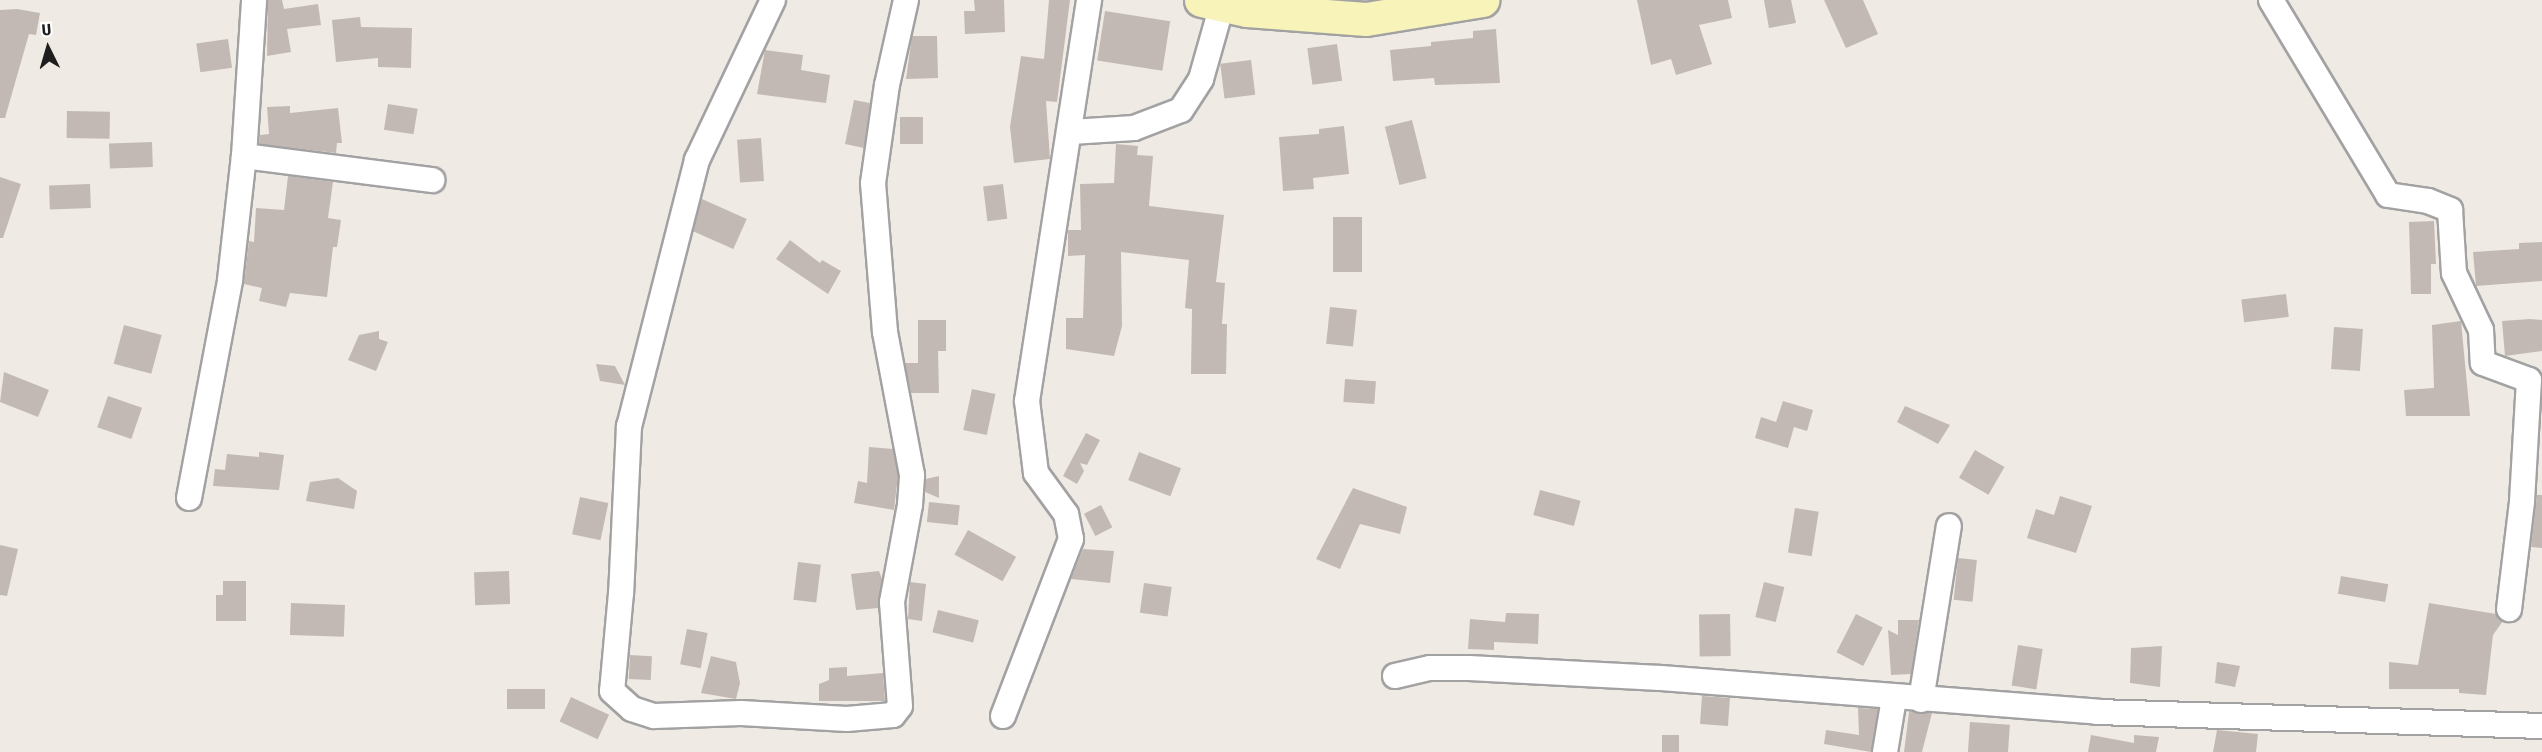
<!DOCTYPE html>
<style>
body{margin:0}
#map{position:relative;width:2542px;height:752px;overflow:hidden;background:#efeae4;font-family:"Fira Sans Condensed",sans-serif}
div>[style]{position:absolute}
.building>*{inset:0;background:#c3b9b4;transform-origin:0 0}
.roads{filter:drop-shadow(2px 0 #a2a2a2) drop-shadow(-2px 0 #a2a2a2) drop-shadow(0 2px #a2a2a2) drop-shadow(0 -2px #a2a2a2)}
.minor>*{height:24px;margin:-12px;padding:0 12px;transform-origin:12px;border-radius:12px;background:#fff}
.secondary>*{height:33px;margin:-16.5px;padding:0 16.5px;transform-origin:16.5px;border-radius:16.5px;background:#f8f3b9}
span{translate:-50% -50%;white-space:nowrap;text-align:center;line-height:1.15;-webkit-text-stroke:4.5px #fff;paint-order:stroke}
.north{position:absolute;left:18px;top:18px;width:60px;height:60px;-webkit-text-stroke:4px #fff;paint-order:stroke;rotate:355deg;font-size:16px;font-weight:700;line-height:24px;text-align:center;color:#1e1e1e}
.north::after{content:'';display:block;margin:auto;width:21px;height:27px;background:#1e1e1e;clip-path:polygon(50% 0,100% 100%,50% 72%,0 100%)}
</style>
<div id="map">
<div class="building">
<i style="clip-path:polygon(268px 0,282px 0,284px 9px,318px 4px,321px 25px,287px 29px,291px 52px,267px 56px)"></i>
<i style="clip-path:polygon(974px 0,1004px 0,1005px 32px,965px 34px,964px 11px,975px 11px)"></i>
<i style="clip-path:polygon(1049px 0,1070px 0,1057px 102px,1046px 101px,1050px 159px,1014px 163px,1010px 127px,1021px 56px,1044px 59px)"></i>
<i style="clip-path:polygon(1637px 0,1728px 0,1732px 18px,1699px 25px,1712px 64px,1676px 75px,1671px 59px,1651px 65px)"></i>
<i style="clip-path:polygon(1764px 0,1791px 0,1796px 23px,1769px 28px)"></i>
<i style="clip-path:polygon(1824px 0,1863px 0,1878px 34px,1846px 48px)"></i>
<i style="clip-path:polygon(17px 9px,40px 13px,36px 35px,29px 34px,5px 118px,0 118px,0 10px)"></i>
<i style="left:1105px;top:11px;width:66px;height:50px;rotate:9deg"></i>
<i style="clip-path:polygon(360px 17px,361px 27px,412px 28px,411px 68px,378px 67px,378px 58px,336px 62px,332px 20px)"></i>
<i style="clip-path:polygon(1496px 29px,1500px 83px,1435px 85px,1434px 78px,1393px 81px,1390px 50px,1431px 46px,1431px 42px,1473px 38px,1473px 31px)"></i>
<i style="clip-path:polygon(912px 36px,937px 36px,938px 78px,906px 79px)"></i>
<i style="left:228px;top:39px;width:29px;height:32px;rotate:82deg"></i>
<i style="left:1337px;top:44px;width:37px;height:30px;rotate:82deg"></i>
<i style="clip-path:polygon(765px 50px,803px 55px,801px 70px,830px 75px,826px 103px,757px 94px)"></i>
<i style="left:1251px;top:60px;width:35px;height:31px;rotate:83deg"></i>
<i style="clip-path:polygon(854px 100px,870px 103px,864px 148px,845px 144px)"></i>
<i style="left:388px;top:104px;width:30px;height:26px;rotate:9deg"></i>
<i style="clip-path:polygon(290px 106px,290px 113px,338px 108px,342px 143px,337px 143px,336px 153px,259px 144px,260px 135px,269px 134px,267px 107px)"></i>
<i style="left:67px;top:111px;width:43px;height:27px;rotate:1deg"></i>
<i style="left:900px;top:117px;width:23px;height:27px"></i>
<i style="left:1412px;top:120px;width:60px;height:28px;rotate:76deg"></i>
<i style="clip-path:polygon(1344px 126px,1349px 174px,1313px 178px,1314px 189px,1283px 191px,1279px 137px,1319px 134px,1319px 129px)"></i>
<i style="left:761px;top:138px;width:43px;height:24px;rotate:86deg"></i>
<i style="left:152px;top:142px;width:25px;height:43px;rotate:88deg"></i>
<i style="clip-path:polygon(1116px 144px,1138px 146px,1137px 155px,1153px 156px,1149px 206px,1224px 215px,1216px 282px,1225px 283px,1222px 324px,1227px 324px,1226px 374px,1191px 374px,1192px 309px,1185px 308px,1189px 260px,1121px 252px,1122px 326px,1114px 356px,1066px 349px,1066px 318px,1083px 318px,1085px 255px,1068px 256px,1068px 230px,1081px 230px,1080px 184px,1114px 183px)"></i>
<i style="clip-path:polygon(288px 176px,333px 182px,328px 218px,341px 220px,337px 247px,333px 247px,327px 297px,290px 293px,286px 307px,259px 301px,262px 288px,244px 284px,249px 241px,254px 242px,256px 208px,284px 210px)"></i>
<i style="clip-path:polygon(0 177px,21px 184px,3px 238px,0 238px)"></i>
<i style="left:90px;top:184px;width:24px;height:41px;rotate:88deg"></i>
<i style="left:1003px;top:184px;width:35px;height:20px;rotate:83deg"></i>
<i style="left:702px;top:199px;width:49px;height:33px;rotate:24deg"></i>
<i style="left:1333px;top:217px;width:29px;height:55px"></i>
<i style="clip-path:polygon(2434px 221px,2436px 264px,2431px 264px,2431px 294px,2411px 294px,2409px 222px)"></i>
<i style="clip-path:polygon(790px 240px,820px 263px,822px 260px,841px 271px,828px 294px,776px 259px)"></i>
<i style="clip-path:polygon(2542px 242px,2542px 281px,2476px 286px,2473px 252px,2519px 249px,2519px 243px)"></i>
<i style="left:2286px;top:294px;width:23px;height:45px;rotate:83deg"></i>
<i style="left:1330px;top:307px;width:27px;height:37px;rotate:6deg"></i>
<i style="clip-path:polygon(2530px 319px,2542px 320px,2542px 351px,2505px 356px,2502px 321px)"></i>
<i style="clip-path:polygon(918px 320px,946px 320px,946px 351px,938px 351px,939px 393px,911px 393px,905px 363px,918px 363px)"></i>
<i style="clip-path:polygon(2461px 321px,2470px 416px,2406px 416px,2404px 390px,2434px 388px,2432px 325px)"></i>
<i style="left:124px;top:325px;width:39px;height:40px;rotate:15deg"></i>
<i style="left:2334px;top:327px;width:29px;height:42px;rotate:4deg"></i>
<i style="clip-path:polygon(379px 331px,379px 339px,388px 342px,376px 371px,348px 360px,359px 335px)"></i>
<i style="clip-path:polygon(596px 364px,615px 366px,625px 385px,600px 381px)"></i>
<i style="clip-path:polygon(4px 372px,49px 390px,38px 417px,0 402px)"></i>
<i style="left:1345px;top:379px;width:31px;height:23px;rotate:4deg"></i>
<i style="left:972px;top:389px;width:24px;height:42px;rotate:12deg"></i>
<i style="left:108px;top:396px;width:36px;height:33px;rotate:19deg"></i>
<i style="clip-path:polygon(1783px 401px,1813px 410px,1807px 431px,1794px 427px,1788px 448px,1755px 438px,1761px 417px,1776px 422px)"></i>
<i style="clip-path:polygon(1905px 406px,1950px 425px,1938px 444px,1897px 422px)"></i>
<i style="clip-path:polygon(1086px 433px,1100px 440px,1087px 465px,1080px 463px,1084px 471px,1077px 484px,1063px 476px)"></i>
<i style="clip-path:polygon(869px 447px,893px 449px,898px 476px,894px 510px,854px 503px,858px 481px,867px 483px)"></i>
<i style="left:1975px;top:450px;width:34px;height:32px;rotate:30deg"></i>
<i style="clip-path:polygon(259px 452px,284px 455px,279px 490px,213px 486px,215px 469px,225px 470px,227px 454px,259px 457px)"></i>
<i style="left:1139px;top:452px;width:45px;height:30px;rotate:21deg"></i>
<i style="clip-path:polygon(939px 476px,939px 498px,925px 492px,926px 479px)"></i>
<i style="clip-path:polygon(338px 478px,357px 491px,354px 509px,306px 501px,310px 482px)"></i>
<i style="clip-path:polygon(1353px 488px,1407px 507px,1400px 534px,1360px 524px,1340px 569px,1316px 559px)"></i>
<i style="left:1540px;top:490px;width:42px;height:26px;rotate:15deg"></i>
<i style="clip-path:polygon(2537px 495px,2542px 495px,2542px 548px,2531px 547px)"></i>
<i style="clip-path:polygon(2060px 496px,2092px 506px,2076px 553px,2027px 538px,2036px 509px,2054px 515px)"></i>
<i style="left:580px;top:497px;width:29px;height:38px;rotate:12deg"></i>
<i style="left:929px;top:502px;width:31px;height:20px;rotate:6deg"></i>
<i style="left:1101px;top:505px;width:25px;height:19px;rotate:63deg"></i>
<i style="left:1795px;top:508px;width:24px;height:45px;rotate:9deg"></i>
<i style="left:968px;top:530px;width:55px;height:28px;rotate:29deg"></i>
<i style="clip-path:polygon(0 545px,18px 549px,7px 596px,0 595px)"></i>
<i style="clip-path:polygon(1083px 549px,1114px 551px,1110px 583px,1071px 579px)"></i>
<i style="left:1958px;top:558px;width:19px;height:42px;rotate:6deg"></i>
<i style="left:798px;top:562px;width:23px;height:38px;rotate:7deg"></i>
<i style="left:509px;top:571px;width:33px;height:35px;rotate:88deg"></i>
<i style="clip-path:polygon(879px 571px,882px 579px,878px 608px,856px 610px,851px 574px)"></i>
<i style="left:2341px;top:576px;width:48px;height:18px;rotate:10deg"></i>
<i style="clip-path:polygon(223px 581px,246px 581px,246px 621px,216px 621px,216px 595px,223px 595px)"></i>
<i style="clip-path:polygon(910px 582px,926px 584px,922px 621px,908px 619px)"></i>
<i style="left:1764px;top:582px;width:21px;height:36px;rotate:14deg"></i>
<i style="left:1144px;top:583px;width:28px;height:30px;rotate:8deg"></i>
<i style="left:291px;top:603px;width:54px;height:32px;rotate:2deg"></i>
<i style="clip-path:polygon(2429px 603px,2496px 614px,2503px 621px,2493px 635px,2486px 695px,2459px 693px,2459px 689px,2389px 689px,2389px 662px,2418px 665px)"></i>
<i style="left:938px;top:610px;width:42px;height:23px;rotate:14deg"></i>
<i style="clip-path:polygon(1506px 613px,1539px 614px,1538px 644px,1494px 642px,1494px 650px,1468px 649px,1470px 619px,1505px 622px)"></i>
<i style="left:1730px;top:614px;width:42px;height:31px;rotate:89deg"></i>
<i style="left:1856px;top:614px;width:30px;height:43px;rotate:27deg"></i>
<i style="clip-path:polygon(1898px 620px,1919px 620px,1911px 674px,1891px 675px,1888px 630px,1898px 635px)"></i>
<i style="left:687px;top:629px;width:21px;height:36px;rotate:11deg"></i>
<i style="left:2018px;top:645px;width:25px;height:41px;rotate:9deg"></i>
<i style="clip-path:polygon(2162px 646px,2160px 687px,2130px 683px,2131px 648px)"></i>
<i style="left:630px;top:655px;width:22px;height:24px;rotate:3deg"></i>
<i style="clip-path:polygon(711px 656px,736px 662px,740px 683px,736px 699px,701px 693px)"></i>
<i style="clip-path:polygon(2217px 662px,2240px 666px,2235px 687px,2215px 683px)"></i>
<i style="clip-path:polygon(847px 667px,847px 676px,883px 673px,885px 701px,819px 701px,819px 684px,829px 680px,829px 668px)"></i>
<i style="left:545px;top:689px;width:20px;height:38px;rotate:90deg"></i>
<i style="left:1702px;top:696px;width:28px;height:28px;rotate:4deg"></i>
<i style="left:571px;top:697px;width:42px;height:27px;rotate:25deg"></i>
<i style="clip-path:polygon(1858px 708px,1878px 709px,1871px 752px,1824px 744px,1826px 730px,1859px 735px)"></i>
<i style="clip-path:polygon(1909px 712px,1932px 713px,1922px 752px,1904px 752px)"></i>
<i style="left:1970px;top:722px;width:40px;height:30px;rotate:4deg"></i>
<i style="clip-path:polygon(2217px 730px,2258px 734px,2256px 752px,2213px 752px)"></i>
<i style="left:1662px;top:735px;width:17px;height:17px"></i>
<i style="clip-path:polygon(2091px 735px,2134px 743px,2134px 735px,2159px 737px,2156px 752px,2088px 752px)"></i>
</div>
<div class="roads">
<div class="minor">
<i style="left:773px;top:0;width:177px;rotate:115.4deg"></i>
<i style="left:697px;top:160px;width:275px;rotate:104.3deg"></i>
<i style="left:629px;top:426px;width:167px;rotate:92.7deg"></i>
<i style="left:621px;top:593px;width:98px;rotate:95.2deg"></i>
<i style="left:612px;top:691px;width:27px;rotate:42deg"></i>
<i style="left:632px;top:709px;width:23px;rotate:18deg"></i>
<i style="left:654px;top:716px;width:87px;rotate:-2deg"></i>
<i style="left:741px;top:713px;width:106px;rotate:3.2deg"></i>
<i style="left:847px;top:719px;width:46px;rotate:-5deg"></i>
<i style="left:893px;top:715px;width:11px;rotate:-52deg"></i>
<i style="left:900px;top:706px;width:104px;rotate:-94.4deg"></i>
<i style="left:892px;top:602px;width:99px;rotate:-79.5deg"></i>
<i style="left:910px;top:505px;width:30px;rotate:-86deg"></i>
<i style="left:912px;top:475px;width:146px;rotate:-100.7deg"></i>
<i style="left:885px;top:332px;width:149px;rotate:-94.6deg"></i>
<i style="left:873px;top:183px;width:99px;rotate:-81.9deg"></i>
<i style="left:887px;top:85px;width:87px;rotate:-77.4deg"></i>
<i style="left:2271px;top:0;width:227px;rotate:59deg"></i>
<i style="left:2388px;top:195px;width:40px;rotate:8.5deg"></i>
<i style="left:2428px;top:201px;width:24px;rotate:22deg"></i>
<i style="left:2450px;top:210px;width:63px;rotate:86.4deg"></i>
<i style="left:2454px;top:273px;width:63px;rotate:64.7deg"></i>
<i style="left:2481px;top:330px;width:33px;rotate:87deg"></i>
<i style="left:2483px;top:363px;width:49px;rotate:20.3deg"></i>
<i style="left:2529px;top:380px;width:122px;rotate:93.3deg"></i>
<i style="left:2522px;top:502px;width:108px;rotate:96.9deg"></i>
<i style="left:1071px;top:132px;width:63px;rotate:-3.6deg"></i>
<i style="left:1134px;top:128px;width:50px;rotate:-21deg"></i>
<i style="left:1181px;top:110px;width:37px;rotate:-57deg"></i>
<i style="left:1201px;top:79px;width:77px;rotate:-74.2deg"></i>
<i style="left:244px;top:156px;width:190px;rotate:7.3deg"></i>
<i style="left:189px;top:498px;width:222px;rotate:-79.3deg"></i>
<i style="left:230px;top:280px;width:125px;rotate:-83.6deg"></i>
<i style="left:244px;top:156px;width:156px;rotate:-86.3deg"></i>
<i style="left:1395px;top:676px;width:36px;rotate:-13deg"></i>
<i style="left:1430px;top:668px;width:39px"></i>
<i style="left:1469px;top:668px;width:191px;rotate:3deg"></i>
<i style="left:1660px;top:678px;width:438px;rotate:4.4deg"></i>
<i style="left:2097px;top:712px;width:445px;rotate:1.8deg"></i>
<i style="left:1921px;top:700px;width:176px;rotate:-80.9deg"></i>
<i style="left:1003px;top:716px;width:190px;rotate:-69deg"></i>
<i style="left:1071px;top:539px;width:25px;rotate:-101deg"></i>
<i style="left:1066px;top:514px;width:51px;rotate:-126.2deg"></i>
<i style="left:1036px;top:473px;width:73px;rotate:-97.1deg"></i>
<i style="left:1027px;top:401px;width:406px;rotate:-81.2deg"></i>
<i style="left:1885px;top:752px;width:55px;rotate:-80.5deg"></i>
</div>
<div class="secondary">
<i style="left:1201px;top:0;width:47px;rotate:12.3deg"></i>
<i style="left:1247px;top:10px;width:119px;rotate:4.3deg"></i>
<i style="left:1366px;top:19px;width:118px;rotate:-9.3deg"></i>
</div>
</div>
<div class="north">U</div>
</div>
